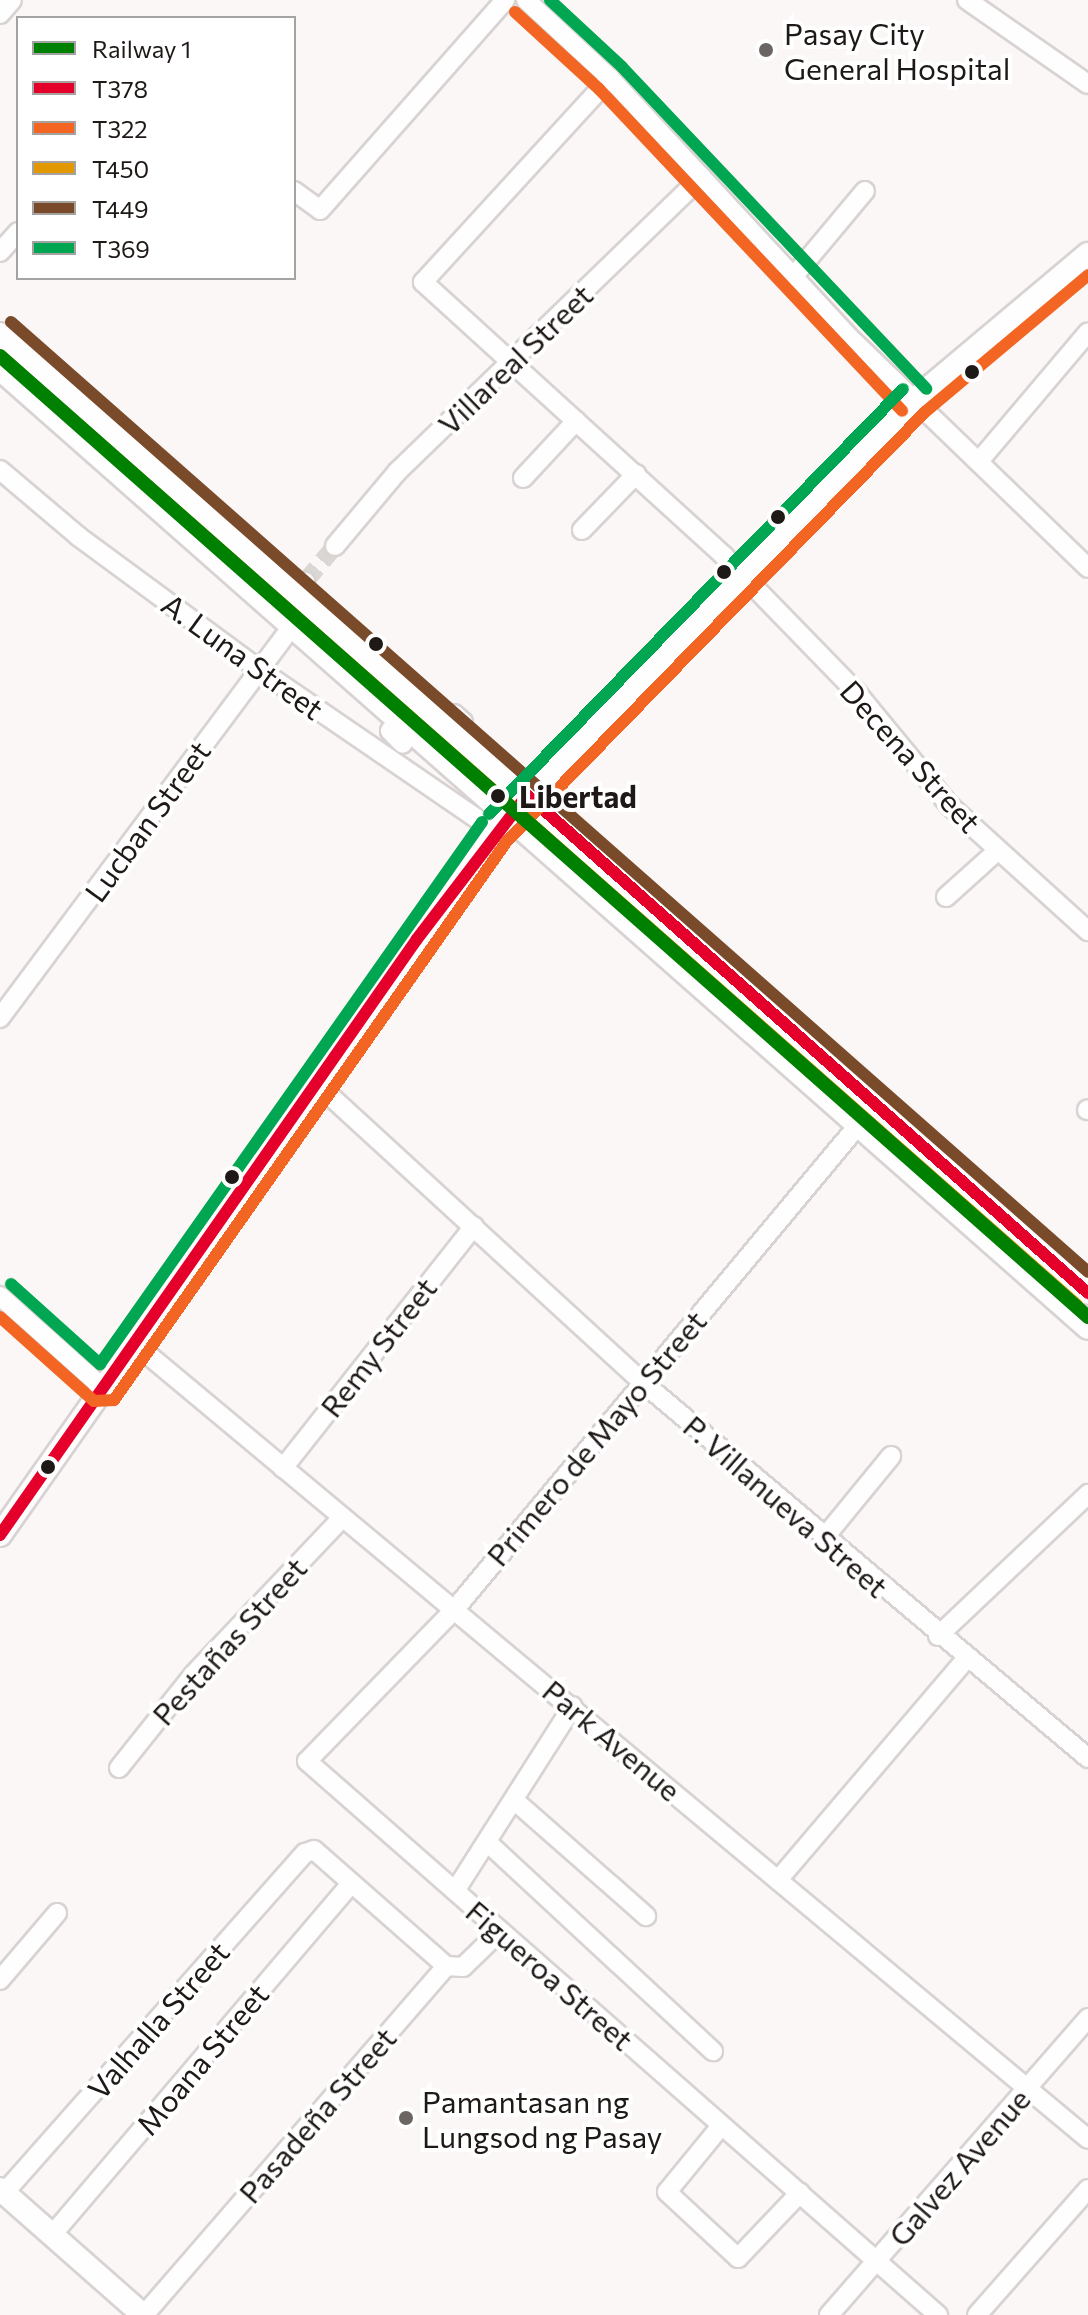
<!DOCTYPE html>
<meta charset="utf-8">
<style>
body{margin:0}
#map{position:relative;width:1088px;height:2315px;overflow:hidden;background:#fbf7f6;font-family:Commissioner,sans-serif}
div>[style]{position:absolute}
.minor-tunnel>*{height:18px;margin-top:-9px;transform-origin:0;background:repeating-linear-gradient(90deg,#dad6d4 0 18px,transparent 0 27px)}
.roads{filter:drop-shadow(2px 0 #d8d3d2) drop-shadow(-2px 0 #d8d3d2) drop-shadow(0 2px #d8d3d2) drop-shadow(0 -2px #d8d3d2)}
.minor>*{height:18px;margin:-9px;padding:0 9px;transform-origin:9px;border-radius:9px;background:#fefefe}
.major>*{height:22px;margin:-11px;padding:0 11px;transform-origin:11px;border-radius:11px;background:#fefefe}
.bus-1>*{height:12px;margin:-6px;padding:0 6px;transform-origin:6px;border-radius:6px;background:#e4002b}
.bus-2>*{height:12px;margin:-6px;padding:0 6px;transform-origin:6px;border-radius:6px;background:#f26522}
.bus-3>*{height:12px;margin:-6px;padding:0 6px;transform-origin:6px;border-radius:6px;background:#e19802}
.bus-4>*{height:12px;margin:-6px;padding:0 6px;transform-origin:6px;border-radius:6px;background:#7a4b2a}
.bus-5>*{height:12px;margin:-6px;padding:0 6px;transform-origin:6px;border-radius:6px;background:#00a651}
.rail-1>*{height:14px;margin:-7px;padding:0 7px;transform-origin:7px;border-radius:7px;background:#008000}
.dots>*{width:22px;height:22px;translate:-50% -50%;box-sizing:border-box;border:4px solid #fff;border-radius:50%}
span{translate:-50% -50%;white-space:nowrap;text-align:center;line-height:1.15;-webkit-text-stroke:8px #fff;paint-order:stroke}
.poi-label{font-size:30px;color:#1e1816}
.left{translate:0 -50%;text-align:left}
.street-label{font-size:30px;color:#1e1816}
.stop-label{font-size:30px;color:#1e1816;font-weight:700}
.legend{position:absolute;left:16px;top:16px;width:280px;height:264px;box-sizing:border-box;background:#fff;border:2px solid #a5a3a2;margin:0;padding:10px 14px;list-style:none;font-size:24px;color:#1e1816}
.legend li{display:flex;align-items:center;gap:16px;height:40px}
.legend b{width:40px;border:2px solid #a5a3a2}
</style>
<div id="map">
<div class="minor-tunnel">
<i style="left:305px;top:582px;width:47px;rotate:-50.2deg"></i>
</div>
<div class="roads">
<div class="minor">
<i style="left:526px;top:0;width:115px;rotate:42.9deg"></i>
<i style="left:610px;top:78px;width:357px;rotate:47.3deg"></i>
<i style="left:852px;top:340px;width:328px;rotate:44deg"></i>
<i style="left:967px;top:0;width:147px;rotate:34.8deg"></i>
<i style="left:0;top:14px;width:18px;rotate:-49deg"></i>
<i style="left:610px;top:78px;width:277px;rotate:132.5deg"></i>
<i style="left:423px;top:282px;width:407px;rotate:42.3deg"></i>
<i style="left:724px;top:556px;width:191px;rotate:45.8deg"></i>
<i style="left:857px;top:693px;width:145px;rotate:50.6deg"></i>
<i style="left:949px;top:805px;width:188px;rotate:42.2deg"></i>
<i style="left:294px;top:191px;width:32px;rotate:36deg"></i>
<i style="left:320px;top:210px;width:280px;rotate:-48.6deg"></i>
<i style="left:0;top:252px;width:27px;rotate:-48deg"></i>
<i style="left:793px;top:277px;width:112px;rotate:-50.1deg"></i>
<i style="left:980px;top:460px;width:167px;rotate:-49.8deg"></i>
<i style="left:0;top:470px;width:102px;rotate:40.2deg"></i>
<i style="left:78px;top:536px;width:222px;rotate:36.4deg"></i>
<i style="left:257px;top:668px;width:288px;rotate:34.4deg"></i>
<i style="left:523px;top:478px;width:78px;rotate:-47.1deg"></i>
<i style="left:582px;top:530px;width:78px;rotate:-46deg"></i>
<i style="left:335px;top:546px;width:97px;rotate:-50deg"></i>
<i style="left:397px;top:472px;width:424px;rotate:-44.1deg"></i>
<i style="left:454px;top:714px;width:12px;rotate:42deg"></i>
<i style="left:463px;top:722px;width:12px;rotate:125deg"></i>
<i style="left:401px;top:719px;width:16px;rotate:133deg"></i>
<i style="left:390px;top:731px;width:18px;rotate:45deg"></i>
<i style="left:946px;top:897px;width:69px;rotate:-42deg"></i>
<i style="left:0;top:1018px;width:482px;rotate:-53.3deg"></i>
<i style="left:288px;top:632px;width:40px;rotate:-77deg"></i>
<i style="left:297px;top:593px;width:14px;rotate:-54deg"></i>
<i style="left:316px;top:1083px;width:441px;rotate:42.5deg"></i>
<i style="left:641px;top:1381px;width:585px;rotate:40.14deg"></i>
<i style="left:875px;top:1105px;width:656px;rotate:129.81deg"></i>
<i style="left:455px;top:1609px;width:212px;rotate:134.2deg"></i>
<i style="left:307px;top:1761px;width:840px;rotate:41.28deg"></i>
<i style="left:1087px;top:1110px;width:1px;rotate:-45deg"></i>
<i style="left:0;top:1296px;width:138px;rotate:41.8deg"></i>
<i style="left:134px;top:1343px;width:1242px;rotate:39.84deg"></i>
<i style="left:283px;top:1468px;width:308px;rotate:-51.7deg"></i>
<i style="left:824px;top:1538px;width:106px;rotate:-50.7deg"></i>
<i style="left:938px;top:1636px;width:207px;rotate:-43.4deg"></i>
<i style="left:119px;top:1768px;width:120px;rotate:-51.4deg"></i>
<i style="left:194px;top:1674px;width:216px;rotate:-46.5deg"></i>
<i style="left:514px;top:1800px;width:176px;rotate:41.3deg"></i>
<i style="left:487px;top:1842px;width:308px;rotate:42.8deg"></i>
<i style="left:778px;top:1880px;width:290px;rotate:-49.6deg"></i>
<i style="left:455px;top:1891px;width:219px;rotate:-57.5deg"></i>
<i style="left:446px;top:1966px;width:17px;rotate:3deg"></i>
<i style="left:463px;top:1967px;width:52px;rotate:-44.2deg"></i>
<i style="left:0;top:1980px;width:88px;rotate:-49.6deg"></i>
<i style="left:721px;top:2126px;width:85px;rotate:129.3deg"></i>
<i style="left:667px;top:2192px;width:97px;rotate:42.9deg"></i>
<i style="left:738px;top:2258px;width:90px;rotate:-46.4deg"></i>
<i style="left:4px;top:2193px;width:454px;rotate:-48.5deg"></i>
<i style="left:305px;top:1853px;width:9px;rotate:-18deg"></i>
<i style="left:314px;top:1850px;width:176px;rotate:41.3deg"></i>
<i style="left:52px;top:2235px;width:461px;rotate:-49.6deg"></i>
<i style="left:144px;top:2315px;width:462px;rotate:-49.1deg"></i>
<i style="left:829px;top:2315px;width:394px;rotate:-48.9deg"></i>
<i style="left:977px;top:2315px;width:168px;rotate:-48.6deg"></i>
</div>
<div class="major">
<i style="left:0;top:334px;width:1450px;rotate:41.39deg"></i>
<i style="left:0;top:369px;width:1450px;rotate:41.39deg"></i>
<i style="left:0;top:1535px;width:861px;rotate:-54.89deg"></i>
<i style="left:495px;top:831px;width:601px;rotate:-45.81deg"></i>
<i style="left:914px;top:400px;width:227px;rotate:-40deg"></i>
<i style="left:0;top:2189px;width:191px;rotate:41.4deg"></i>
</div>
</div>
<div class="bus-1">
<i style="left:0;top:1535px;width:727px;rotate:-55.02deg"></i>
<i style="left:417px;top:939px;width:181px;rotate:-52.6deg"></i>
<i style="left:527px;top:795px;width:750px;rotate:41.6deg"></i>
</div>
<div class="bus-2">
<i style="left:515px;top:12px;width:114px;rotate:42.5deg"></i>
<i style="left:599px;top:89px;width:442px;rotate:46.7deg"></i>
<i style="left:0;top:1317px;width:126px;rotate:41.8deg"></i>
<i style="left:94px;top:1401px;width:20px;rotate:-3deg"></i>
<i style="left:114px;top:1400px;width:683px;rotate:-54.89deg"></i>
<i style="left:507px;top:841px;width:599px;rotate:-45.74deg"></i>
<i style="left:925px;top:412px;width:213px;rotate:-40deg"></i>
</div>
<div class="bus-3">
<i style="left:0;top:355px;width:1436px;rotate:41.41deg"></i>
</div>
<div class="bus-4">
<i style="left:11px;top:322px;width:1436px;rotate:41.41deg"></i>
</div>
<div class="bus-5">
<i style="left:550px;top:0;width:98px;rotate:42.9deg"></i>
<i style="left:622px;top:67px;width:443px;rotate:46.6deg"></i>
<i style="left:489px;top:814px;width:593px;rotate:-45.75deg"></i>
<i style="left:11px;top:1284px;width:120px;rotate:42deg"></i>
<i style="left:100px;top:1364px;width:663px;rotate:-54.82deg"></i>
</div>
<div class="rail-1">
<i style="left:0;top:356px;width:1452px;rotate:41.45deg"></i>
</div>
<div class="dots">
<i style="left:766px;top:50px;background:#6b6664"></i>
<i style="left:972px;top:372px;background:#1e1816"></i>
<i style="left:778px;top:517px;background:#1e1816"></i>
<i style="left:724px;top:572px;background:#1e1816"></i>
<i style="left:376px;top:644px;background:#1e1816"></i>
<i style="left:498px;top:796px;background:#1e1816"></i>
<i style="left:232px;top:1177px;background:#1e1816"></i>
<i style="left:48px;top:1467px;background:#1e1816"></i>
<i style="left:406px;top:2118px;background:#6b6664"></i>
</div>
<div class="poi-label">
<span class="left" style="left:784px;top:50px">Pasay City<br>General Hospital</span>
<span class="left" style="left:422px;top:2118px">Pamantasan ng<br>Lungsod ng Pasay</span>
</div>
<div class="street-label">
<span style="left:515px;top:359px;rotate:-44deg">Villareal Street</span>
<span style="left:243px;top:656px;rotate:36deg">A. Luna Street</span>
<span style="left:911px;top:756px;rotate:48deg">Decena Street</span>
<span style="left:147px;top:821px;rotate:-54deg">Lucban Street</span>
<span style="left:378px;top:1347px;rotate:-52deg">Remy Street</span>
<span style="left:596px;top:1438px;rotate:-50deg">Primero de Mayo Street</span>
<span style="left:786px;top:1506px;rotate:41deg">P. Villanueva Street</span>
<span style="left:229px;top:1641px;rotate:-48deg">Pestañas Street</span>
<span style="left:612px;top:1740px;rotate:40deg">Park Avenue</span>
<span style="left:550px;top:1975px;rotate:41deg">Figueroa Street</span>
<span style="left:158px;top:2020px;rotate:-49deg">Valhalla Street</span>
<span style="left:202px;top:2059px;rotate:-50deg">Moana Street</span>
<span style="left:317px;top:2115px;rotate:-49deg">Pasadeña Street</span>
<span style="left:959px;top:2167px;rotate:-49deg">Galvez Avenue</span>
</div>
<div class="stop-label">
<span class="left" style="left:519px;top:796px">Libertad</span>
</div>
<ul class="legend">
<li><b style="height:10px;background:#008000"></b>Railway 1</li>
<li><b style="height:10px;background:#e4002b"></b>T378</li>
<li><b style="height:10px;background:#f26522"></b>T322</li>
<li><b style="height:10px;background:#e19802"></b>T450</li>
<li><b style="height:10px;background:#7a4b2a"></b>T449</li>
<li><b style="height:10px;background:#00a651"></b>T369</li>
</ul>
</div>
